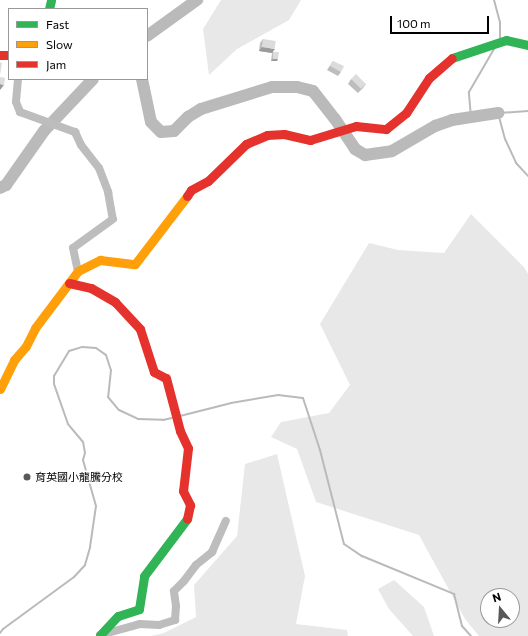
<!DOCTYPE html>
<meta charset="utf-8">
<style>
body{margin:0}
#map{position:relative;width:528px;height:636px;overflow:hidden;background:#fff;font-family:Commissioner,"Noto Sans TC",sans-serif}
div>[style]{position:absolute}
.green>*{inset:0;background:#e8e8e8}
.stream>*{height:2px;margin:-1px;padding:0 1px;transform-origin:1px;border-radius:1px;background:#bababa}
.river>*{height:12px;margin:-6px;padding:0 6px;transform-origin:6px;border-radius:6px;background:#bababa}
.street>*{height:8px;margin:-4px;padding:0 4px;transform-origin:4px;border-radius:4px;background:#bdbdbd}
.fast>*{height:9px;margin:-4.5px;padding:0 4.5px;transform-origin:4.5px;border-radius:4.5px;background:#30b455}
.slow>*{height:9px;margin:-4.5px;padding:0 4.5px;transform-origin:4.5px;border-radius:4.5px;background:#ff9f0a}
.jam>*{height:9px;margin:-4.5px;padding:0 4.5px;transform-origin:4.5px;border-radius:4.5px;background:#e5322d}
.wall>*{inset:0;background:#bdbdbd}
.shaded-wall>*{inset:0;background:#9a9a9a}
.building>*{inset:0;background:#dcdcdc;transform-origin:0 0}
.dots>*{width:11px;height:11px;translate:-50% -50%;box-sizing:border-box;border:2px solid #fff;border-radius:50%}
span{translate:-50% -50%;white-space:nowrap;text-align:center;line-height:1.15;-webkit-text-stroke:3px #fff;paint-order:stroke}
.poi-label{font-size:11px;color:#000}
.left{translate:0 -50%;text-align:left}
.legend{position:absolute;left:8px;top:8px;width:140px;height:72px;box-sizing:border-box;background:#fff;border:1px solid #999;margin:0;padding:5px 7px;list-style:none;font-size:12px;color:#000}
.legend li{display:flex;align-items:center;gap:8px;height:20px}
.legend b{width:20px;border:1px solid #999}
.north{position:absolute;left:480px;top:588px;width:40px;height:40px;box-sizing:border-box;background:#fff;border:1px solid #999;border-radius:50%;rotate:342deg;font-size:11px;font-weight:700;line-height:16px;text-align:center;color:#000}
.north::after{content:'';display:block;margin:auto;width:14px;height:18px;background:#595959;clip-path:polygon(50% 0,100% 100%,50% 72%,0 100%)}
.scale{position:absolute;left:390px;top:16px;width:99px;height:18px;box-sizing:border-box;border:2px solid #000;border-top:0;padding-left:5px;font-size:12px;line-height:14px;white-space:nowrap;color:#000;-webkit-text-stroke:3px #fff;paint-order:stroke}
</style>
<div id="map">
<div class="green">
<i style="clip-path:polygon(221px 0,301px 0,289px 20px,237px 49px,209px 75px,203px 29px)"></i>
<i style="clip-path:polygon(evenodd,471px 214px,524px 267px,528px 274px,528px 636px,479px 636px,465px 619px,419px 535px,316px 502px,297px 449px,271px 437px,281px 422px,329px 413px,350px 385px,320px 324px,369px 243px,398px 250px,444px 253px,471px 214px,488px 596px,512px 596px,512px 620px,488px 620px,488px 596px)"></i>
<i style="clip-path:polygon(277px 454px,305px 576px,296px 624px,347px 630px,348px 636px,151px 636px,164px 633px,196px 617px,194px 585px,237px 536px,245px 464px)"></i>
<i style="clip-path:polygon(394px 580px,424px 607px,434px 636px,413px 636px,389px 609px,378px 589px)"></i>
</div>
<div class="stream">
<i style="left:494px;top:0;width:23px;rotate:75deg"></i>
<i style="left:500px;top:22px;width:16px;rotate:90deg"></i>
<i style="left:528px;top:111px;width:30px;rotate:176deg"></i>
<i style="left:498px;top:113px;width:27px;rotate:75deg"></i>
<i style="left:505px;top:139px;width:26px;rotate:65deg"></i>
<i style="left:516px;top:163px;width:18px;rotate:47deg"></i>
<i style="left:471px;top:117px;width:25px;rotate:-95deg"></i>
<i style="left:469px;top:92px;width:50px;rotate:-59.8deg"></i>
<i style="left:180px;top:416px;width:53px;rotate:-14.3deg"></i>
<i style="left:231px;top:403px;width:48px;rotate:-9.7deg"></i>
<i style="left:278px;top:395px;width:25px;rotate:7deg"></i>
<i style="left:303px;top:398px;width:55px;rotate:71.9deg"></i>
<i style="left:320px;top:450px;width:97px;rotate:75.7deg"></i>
<i style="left:344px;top:544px;width:22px;rotate:34deg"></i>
<i style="left:362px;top:556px;width:100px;rotate:22.4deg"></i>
<i style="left:454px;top:594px;width:33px;rotate:76deg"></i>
<i style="left:462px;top:626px;width:13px;rotate:48deg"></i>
<i style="left:0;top:633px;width:5px;rotate:-53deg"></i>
<i style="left:3px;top:629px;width:88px;rotate:-36.2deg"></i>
<i style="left:74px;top:577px;width:16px;rotate:-47deg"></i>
<i style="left:85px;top:565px;width:19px;rotate:-74deg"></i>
<i style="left:90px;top:547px;width:41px;rotate:-81.7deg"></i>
<i style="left:96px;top:506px;width:48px;rotate:-105.8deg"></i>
<i style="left:83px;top:460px;width:7px;rotate:-74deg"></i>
<i style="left:85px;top:453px;width:11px;rotate:-100deg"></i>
<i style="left:83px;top:442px;width:23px;rotate:-130deg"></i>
<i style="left:68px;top:424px;width:42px;rotate:-109.3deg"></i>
<i style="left:54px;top:384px;width:8px;rotate:-90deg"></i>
<i style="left:54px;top:376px;width:29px;rotate:-59deg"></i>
<i style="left:69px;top:351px;width:14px;rotate:-17deg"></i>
<i style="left:82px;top:347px;width:14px;rotate:4deg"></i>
<i style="left:96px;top:348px;width:12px;rotate:35deg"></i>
<i style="left:106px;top:355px;width:16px;rotate:72deg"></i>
<i style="left:111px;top:370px;width:27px;rotate:96deg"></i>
<i style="left:108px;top:397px;width:17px;rotate:50deg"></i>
<i style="left:119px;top:410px;width:21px;rotate:25deg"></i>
<i style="left:138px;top:419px;width:25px;rotate:2deg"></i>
<i style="left:163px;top:420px;width:9px;rotate:-13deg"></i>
</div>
<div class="river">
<i style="left:147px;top:36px;width:62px;rotate:-35.8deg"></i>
<i style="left:142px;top:79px;width:44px;rotate:78.2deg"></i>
<i style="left:151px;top:122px;width:14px;rotate:45deg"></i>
<i style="left:161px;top:132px;width:13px;rotate:-4deg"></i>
<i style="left:174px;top:131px;width:20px;rotate:-45deg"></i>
<i style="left:188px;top:117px;width:15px;rotate:-32deg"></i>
<i style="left:201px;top:109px;width:74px;rotate:-17.2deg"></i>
<i style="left:272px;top:87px;width:25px"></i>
<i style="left:297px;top:87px;width:16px;rotate:14deg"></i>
<i style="left:313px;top:91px;width:36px;rotate:52deg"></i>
<i style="left:335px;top:119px;width:36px;rotate:56deg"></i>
<i style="left:355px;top:149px;width:12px;rotate:31deg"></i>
<i style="left:365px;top:155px;width:27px;rotate:-8deg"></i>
<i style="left:392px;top:151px;width:50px;rotate:-30.2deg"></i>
<i style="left:435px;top:126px;width:18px;rotate:-19deg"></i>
<i style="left:452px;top:120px;width:47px;rotate:-8.7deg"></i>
<i style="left:0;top:188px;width:7px;rotate:-27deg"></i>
<i style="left:6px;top:185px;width:66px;rotate:-54.9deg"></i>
<i style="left:44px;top:131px;width:71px;rotate:-46.7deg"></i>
</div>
<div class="street">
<i style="left:18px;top:79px;width:23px;rotate:95deg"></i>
<i style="left:16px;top:102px;width:11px;rotate:68deg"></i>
<i style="left:20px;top:112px;width:59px;rotate:20deg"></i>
<i style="left:75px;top:132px;width:14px;rotate:65deg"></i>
<i style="left:81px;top:145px;width:29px;rotate:52deg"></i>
<i style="left:99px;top:168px;width:26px;rotate:69deg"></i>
<i style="left:108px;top:192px;width:27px;rotate:80deg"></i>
<i style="left:113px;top:219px;width:49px;rotate:144.1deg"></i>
<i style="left:73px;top:248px;width:24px;rotate:78deg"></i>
<i style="left:100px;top:635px;width:41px;rotate:-15.4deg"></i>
<i style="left:140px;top:624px;width:19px;rotate:3deg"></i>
<i style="left:159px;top:625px;width:17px;rotate:-17deg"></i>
<i style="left:175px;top:620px;width:14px;rotate:-86deg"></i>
<i style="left:176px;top:606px;width:15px;rotate:-98deg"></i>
<i style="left:174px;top:591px;width:14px;rotate:-45deg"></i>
<i style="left:184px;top:581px;width:20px;rotate:-53deg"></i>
<i style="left:196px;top:565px;width:21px;rotate:-39deg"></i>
<i style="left:212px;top:552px;width:34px;rotate:-66deg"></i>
</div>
<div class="fast">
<i style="left:49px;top:9px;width:9px;rotate:-77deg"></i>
<i style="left:452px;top:58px;width:57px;rotate:-18.4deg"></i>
<i style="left:506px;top:40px;width:23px;rotate:13deg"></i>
<i style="left:100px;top:635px;width:26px;rotate:-47deg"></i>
<i style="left:118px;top:616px;width:22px;rotate:-18deg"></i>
<i style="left:139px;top:609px;width:33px;rotate:-81deg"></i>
<i style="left:144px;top:576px;width:71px;rotate:-53deg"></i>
</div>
<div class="slow">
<i style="left:0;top:389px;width:32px;rotate:-64deg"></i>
<i style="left:14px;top:360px;width:18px;rotate:-49deg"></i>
<i style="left:26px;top:346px;width:20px;rotate:-63deg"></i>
<i style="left:35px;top:328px;width:71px;rotate:-53deg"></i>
<i style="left:78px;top:271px;width:25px;rotate:-27deg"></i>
<i style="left:100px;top:260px;width:35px;rotate:7deg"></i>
<i style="left:135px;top:264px;width:86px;rotate:-52.6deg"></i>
</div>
<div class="jam">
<i style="left:0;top:55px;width:9px"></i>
<i style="left:187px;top:196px;width:7px;rotate:-56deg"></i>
<i style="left:191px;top:190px;width:19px;rotate:-28deg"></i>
<i style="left:208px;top:181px;width:53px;rotate:-44.2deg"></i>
<i style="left:246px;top:144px;width:23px;rotate:-23deg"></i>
<i style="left:267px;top:135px;width:17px;rotate:-3deg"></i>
<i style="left:284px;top:134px;width:27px;rotate:13deg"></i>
<i style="left:310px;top:140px;width:48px;rotate:-16.9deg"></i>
<i style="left:356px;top:126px;width:30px;rotate:6deg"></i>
<i style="left:386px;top:129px;width:26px;rotate:-39deg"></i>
<i style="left:406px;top:113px;width:42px;rotate:-56.7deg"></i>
<i style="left:429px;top:78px;width:30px;rotate:-41deg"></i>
<i style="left:69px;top:283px;width:23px;rotate:13deg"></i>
<i style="left:91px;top:288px;width:28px;rotate:30deg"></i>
<i style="left:115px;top:302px;width:37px;rotate:47deg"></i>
<i style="left:140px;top:329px;width:45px;rotate:72deg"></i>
<i style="left:154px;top:372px;width:13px;rotate:27deg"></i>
<i style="left:166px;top:378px;width:55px;rotate:75.2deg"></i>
<i style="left:180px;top:431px;width:19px;rotate:65deg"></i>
<i style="left:188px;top:448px;width:43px;rotate:96.6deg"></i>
<i style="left:183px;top:491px;width:16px;rotate:63deg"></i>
<i style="left:190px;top:505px;width:14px;rotate:102deg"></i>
</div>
<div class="wall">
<i style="clip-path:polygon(263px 39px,273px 52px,277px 61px,271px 61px,272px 53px,259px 51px,260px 43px)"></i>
<i style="clip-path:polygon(333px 61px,341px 72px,338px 76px,327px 70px)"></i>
<i style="clip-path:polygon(351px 79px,366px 84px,363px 88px,358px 93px,348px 84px)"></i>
</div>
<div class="shaded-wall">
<i style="clip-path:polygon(262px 47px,275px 49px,272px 53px,259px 51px)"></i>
<i style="clip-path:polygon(273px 59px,278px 59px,277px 61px,271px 61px)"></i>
<i style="clip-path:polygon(0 84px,4px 85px,0 90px)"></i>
</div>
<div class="building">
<i style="left:263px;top:39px;width:13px;height:8px;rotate:9deg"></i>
<i style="clip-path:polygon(273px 52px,279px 52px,278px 59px,273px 59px)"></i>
<i style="clip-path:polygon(333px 61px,344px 66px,341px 72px,330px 66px)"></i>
<i style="clip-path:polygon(0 62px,2px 63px,0 75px)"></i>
<i style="left:356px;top:74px;width:14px;height:7px;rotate:45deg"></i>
<i style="clip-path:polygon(0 77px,5px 78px,4px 85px,0 84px)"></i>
</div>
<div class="dots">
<i style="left:27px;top:477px;background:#595959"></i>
</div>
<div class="poi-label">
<span class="left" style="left:35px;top:477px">育英國小龍騰分校</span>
</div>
<ul class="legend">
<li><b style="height:5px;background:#30b455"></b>Fast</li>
<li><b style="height:5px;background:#ff9f0a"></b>Slow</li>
<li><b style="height:5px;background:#e5322d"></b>Jam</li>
</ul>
<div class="north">N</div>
<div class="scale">100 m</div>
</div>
